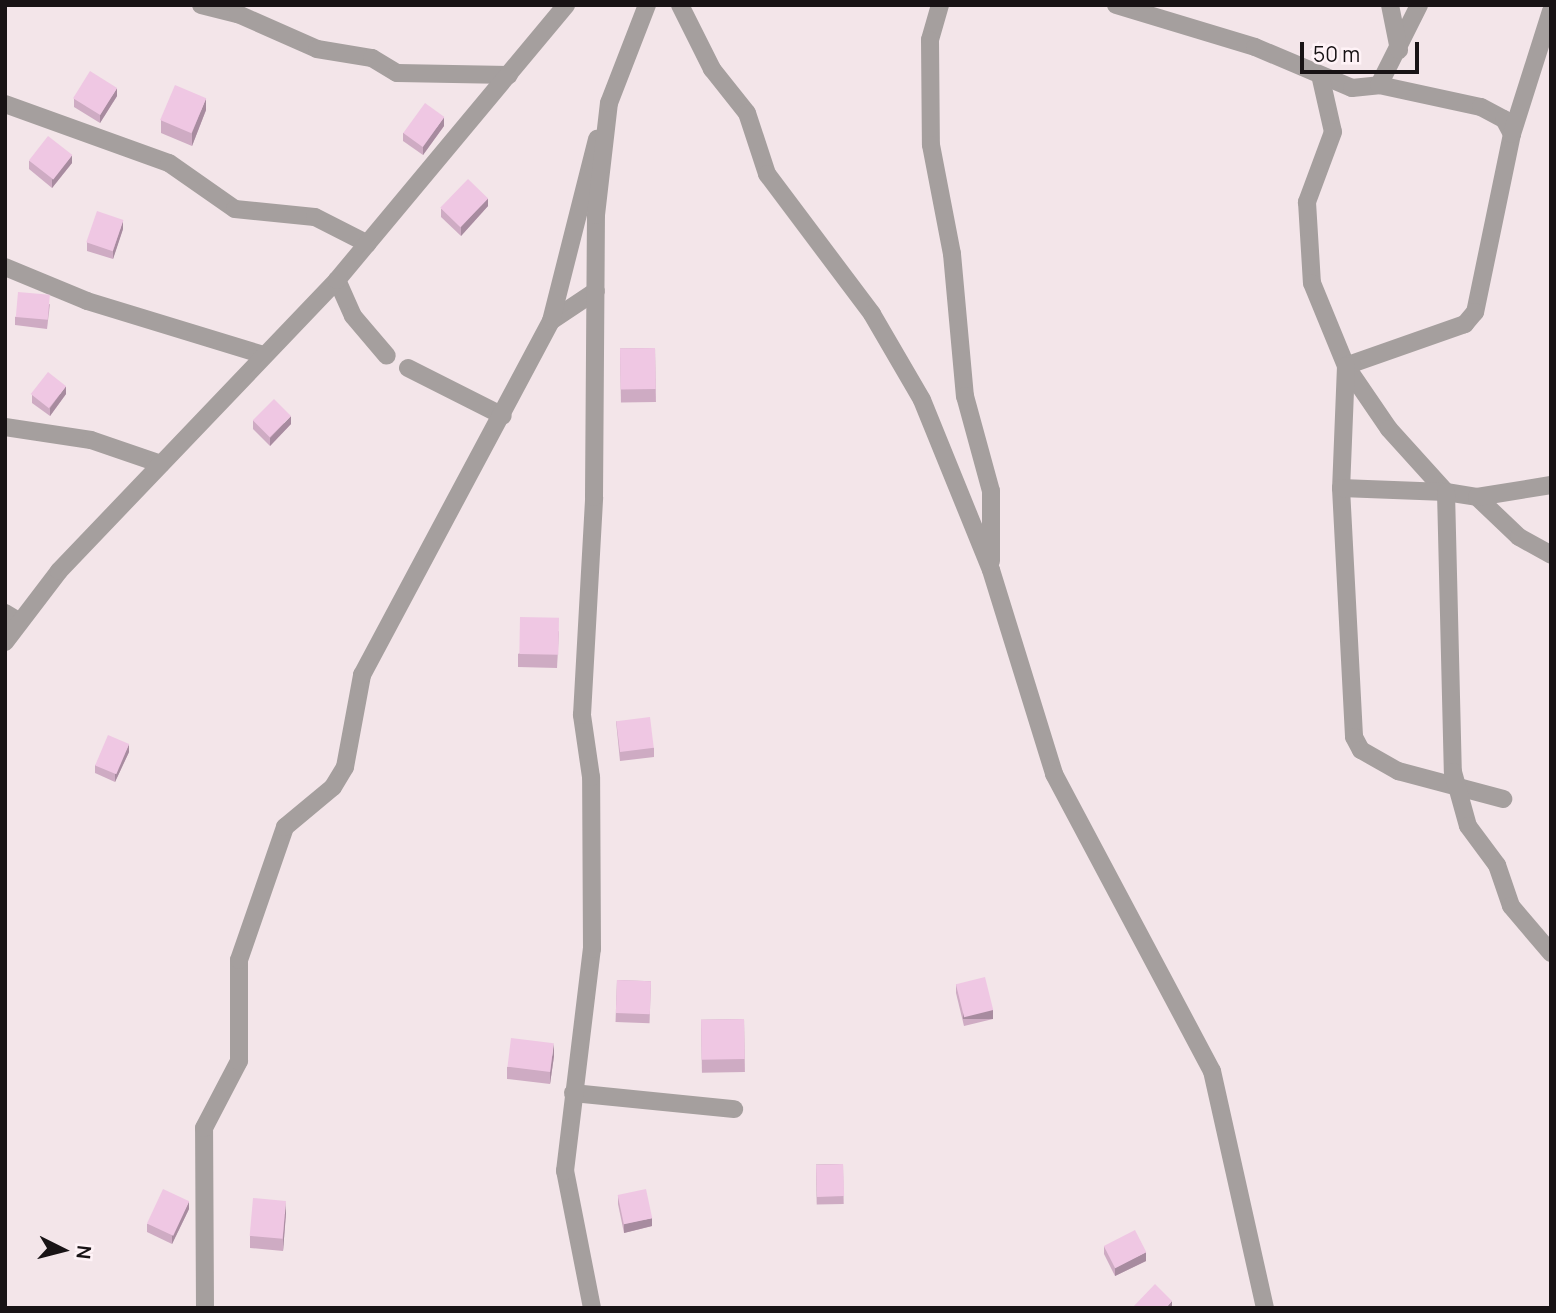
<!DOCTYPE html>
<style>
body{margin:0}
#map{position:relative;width:1556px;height:1313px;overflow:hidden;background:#f3e5e9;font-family:Manrope,sans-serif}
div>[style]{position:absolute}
.street>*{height:18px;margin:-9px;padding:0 9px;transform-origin:9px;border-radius:9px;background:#a59f9e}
.wall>*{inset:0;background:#ceabc3;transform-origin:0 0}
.shaded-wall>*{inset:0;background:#a78b9f;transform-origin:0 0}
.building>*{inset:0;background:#efc7e3;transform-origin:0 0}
span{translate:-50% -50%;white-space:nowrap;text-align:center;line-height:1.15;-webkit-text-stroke:5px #fff3f7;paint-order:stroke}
.frame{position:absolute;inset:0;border:7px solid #181315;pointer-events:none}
.north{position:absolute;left:28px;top:1215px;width:70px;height:70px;-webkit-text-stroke:5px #fff3f7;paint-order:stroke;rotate:96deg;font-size:19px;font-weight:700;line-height:28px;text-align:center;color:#181315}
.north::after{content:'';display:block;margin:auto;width:24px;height:32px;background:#181315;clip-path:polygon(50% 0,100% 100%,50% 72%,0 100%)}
.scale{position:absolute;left:1300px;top:42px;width:119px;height:32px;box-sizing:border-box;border:4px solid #181315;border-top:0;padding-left:9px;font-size:21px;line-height:24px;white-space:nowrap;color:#181315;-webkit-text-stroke:5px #fff3f7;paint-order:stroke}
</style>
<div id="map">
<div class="street">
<i style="left:201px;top:5px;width:38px;rotate:14deg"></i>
<i style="left:238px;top:14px;width:86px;rotate:23.9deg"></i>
<i style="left:317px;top:49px;width:56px;rotate:9.3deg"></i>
<i style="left:372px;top:58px;width:29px;rotate:31deg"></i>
<i style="left:397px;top:73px;width:112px;rotate:1deg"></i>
<i style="left:680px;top:5px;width:72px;rotate:63.4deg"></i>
<i style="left:712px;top:69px;width:56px;rotate:51.5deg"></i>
<i style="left:747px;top:113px;width:64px;rotate:71.8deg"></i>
<i style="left:767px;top:174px;width:175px;rotate:53.1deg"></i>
<i style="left:872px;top:314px;width:99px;rotate:59.8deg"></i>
<i style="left:922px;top:400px;width:183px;rotate:67.9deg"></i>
<i style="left:991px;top:570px;width:214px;rotate:72.8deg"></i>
<i style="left:1054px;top:774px;width:336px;rotate:62deg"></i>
<i style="left:1212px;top:1071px;width:243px;rotate:77.4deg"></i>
<i style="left:940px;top:5px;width:36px;rotate:106deg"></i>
<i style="left:930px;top:40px;width:105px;rotate:89.5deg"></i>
<i style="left:931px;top:145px;width:111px;rotate:79.1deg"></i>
<i style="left:952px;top:254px;width:143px;rotate:84.8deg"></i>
<i style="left:965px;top:396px;width:98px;rotate:74.7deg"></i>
<i style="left:991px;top:491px;width:70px;rotate:90deg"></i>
<i style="left:1116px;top:5px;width:145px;rotate:16.8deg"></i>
<i style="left:1255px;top:47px;width:105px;rotate:22.9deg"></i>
<i style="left:1352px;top:88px;width:27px;rotate:-6deg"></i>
<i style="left:1379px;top:85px;width:89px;rotate:-63.4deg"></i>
<i style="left:1390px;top:5px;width:46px;rotate:78.7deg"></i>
<i style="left:1321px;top:79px;width:54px;rotate:77.2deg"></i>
<i style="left:1333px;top:132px;width:75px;rotate:110.4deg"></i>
<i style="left:1307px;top:202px;width:81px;rotate:86.5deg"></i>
<i style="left:1312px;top:283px;width:90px;rotate:67.7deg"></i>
<i style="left:1346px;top:366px;width:76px;rotate:55.7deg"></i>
<i style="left:1389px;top:429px;width:85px;rotate:47.9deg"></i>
<i style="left:1446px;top:492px;width:31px;rotate:9deg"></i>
<i style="left:1477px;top:497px;width:58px;rotate:43.6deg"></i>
<i style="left:1519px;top:537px;width:37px;rotate:29deg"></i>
<i style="left:1379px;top:85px;width:104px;rotate:12.2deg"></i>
<i style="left:1481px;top:107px;width:26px;rotate:28deg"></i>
<i style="left:1504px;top:119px;width:17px;rotate:62deg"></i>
<i style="left:1512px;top:134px;width:182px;rotate:101.7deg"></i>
<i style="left:1475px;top:312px;width:16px;rotate:130deg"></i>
<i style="left:1465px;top:324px;width:126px;rotate:160.6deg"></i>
<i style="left:1346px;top:366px;width:122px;rotate:92.3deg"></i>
<i style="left:1341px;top:488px;width:249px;rotate:87deg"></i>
<i style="left:1354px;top:737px;width:15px;rotate:62deg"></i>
<i style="left:1361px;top:750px;width:43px;rotate:29.6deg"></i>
<i style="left:1398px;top:771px;width:109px;rotate:14.9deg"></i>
<i style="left:5px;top:104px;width:174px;rotate:19.8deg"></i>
<i style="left:169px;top:163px;width:80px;rotate:34.9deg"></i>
<i style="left:235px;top:209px;width:80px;rotate:5.7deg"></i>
<i style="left:315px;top:217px;width:59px;rotate:27deg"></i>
<i style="left:1512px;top:134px;width:129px;rotate:-72.4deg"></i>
<i style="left:5px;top:267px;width:89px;rotate:22.5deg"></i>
<i style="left:87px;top:301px;width:185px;rotate:17deg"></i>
<i style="left:337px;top:280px;width:39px;rotate:66deg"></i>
<i style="left:353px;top:316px;width:52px;rotate:49.6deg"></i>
<i style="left:551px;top:321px;width:54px;rotate:-33.7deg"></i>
<i style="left:408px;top:368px;width:106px;rotate:26.8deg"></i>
<i style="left:5px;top:427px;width:87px;rotate:8.6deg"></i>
<i style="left:91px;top:440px;width:74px;rotate:18.9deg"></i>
<i style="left:1341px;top:488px;width:105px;rotate:2.2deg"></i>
<i style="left:1446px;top:492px;width:280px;rotate:88.6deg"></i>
<i style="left:1453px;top:772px;width:56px;rotate:74.5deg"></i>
<i style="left:1468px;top:826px;width:49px;rotate:53.4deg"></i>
<i style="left:1497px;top:865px;width:43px;rotate:71.1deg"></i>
<i style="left:1511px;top:906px;width:62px;rotate:49.6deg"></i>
<i style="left:1477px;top:497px;width:75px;rotate:-9.2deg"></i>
<i style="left:5px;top:613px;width:17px;rotate:31deg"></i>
<i style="left:5px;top:642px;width:89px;rotate:-52.7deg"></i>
<i style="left:59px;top:571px;width:402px;rotate:-46.3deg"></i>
<i style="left:337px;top:280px;width:358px;rotate:-50.2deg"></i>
<i style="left:573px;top:1093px;width:162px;rotate:5.7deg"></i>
<i style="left:205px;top:1308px;width:180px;rotate:-90.3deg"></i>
<i style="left:204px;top:1128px;width:76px;rotate:-62.4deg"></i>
<i style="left:239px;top:1061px;width:101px;rotate:-90deg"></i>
<i style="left:239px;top:960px;width:141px;rotate:-70.9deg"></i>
<i style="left:285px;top:827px;width:62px;rotate:-39.8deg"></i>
<i style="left:333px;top:787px;width:23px;rotate:-59deg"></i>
<i style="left:345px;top:767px;width:94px;rotate:-79.5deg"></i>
<i style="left:362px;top:675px;width:401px;rotate:-61.9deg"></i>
<i style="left:551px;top:321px;width:188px;rotate:-75.8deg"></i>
<i style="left:592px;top:1308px;width:140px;rotate:-101.1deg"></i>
<i style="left:565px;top:1171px;width:224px;rotate:-83.1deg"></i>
<i style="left:592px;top:949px;width:172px;rotate:-90.3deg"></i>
<i style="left:591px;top:777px;width:63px;rotate:-98.3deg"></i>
<i style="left:582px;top:715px;width:218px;rotate:-86.8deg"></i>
<i style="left:594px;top:497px;width:282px;rotate:-89.6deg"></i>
<i style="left:596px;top:215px;width:113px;rotate:-83.4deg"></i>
<i style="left:609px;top:103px;width:105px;rotate:-68.8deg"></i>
</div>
<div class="wall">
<i style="clip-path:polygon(117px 96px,100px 123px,74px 107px,74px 99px)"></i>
<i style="clip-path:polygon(206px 110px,192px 146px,161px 133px,161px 120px)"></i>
<i style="clip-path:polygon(444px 126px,423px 155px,403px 141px,403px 133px)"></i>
<i style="clip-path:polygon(29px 161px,72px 163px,52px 188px,29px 169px)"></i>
<i style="clip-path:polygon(488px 206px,461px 236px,441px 217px,441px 209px)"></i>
<i style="clip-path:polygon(123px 229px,113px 259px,87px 251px,87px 242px)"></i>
<i style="clip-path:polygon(50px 304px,47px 329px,15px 325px,15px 317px)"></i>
<i style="left:655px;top:348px;width:54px;height:35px;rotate:89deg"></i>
<i style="clip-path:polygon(66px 394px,50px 416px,32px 403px,32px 395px)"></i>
<i style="clip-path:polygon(253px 420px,291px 424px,270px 446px,253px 429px)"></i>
<i style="clip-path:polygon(559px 631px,557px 668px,518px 667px,518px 654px)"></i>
<i style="clip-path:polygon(616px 721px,654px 748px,654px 757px,620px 761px)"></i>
<i style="clip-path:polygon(129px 752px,115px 782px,95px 773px,95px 765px)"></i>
<i style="left:617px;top:980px;width:34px;height:42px;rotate:2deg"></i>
<i style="clip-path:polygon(956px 984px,993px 1019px,964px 1026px,956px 993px)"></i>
<i style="left:744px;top:1019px;width:53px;height:43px;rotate:89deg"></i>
<i style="clip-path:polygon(554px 1056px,550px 1084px,507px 1079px,507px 1067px)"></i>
<i style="left:843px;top:1164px;width:40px;height:27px;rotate:89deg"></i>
<i style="clip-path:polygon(618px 1195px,652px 1226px,624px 1233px,618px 1204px)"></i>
<i style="clip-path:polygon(189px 1209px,172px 1244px,147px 1232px,147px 1224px)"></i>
<i style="clip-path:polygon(286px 1213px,283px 1251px,250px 1248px,250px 1236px)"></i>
<i style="clip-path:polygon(1104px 1246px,1146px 1261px,1115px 1276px,1104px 1254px)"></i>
</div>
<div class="shaded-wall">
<i style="clip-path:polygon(117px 88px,117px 96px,100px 123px,100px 115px)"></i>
<i style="clip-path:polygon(206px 98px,206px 110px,192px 146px,192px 133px)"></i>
<i style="clip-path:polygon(444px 117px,444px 126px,423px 155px,423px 147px)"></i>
<i style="clip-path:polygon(72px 155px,72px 163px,52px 188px,52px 180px)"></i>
<i style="clip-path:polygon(488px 198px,488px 206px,461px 236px,461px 227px)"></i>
<i style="clip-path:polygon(123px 220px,123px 229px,113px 259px,113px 251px)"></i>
<i style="clip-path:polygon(66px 386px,66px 394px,50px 416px,50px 408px)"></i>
<i style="clip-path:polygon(291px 416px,291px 424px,270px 446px,270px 438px)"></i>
<i style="clip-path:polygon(129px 744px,129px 752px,115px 782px,115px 774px)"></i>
<i style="left:993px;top:1010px;width:9px;height:30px;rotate:90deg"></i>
<i style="clip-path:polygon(554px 1043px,554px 1056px,550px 1084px,550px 1072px)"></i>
<i style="clip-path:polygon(189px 1201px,189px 1209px,172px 1244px,172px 1236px)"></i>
<i style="clip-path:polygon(286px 1201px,286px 1213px,283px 1251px,283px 1238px)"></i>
<i style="clip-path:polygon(652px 1218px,652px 1226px,624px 1233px,624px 1224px)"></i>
<i style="clip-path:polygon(1146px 1252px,1146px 1261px,1115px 1276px,1115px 1268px)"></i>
<i style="clip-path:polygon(1172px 1301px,1172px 1308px,1166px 1308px)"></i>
</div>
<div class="building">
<i style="left:90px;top:71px;width:32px;height:32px;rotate:32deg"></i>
<i style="left:175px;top:85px;width:34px;height:38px;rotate:23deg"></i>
<i style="left:425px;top:103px;width:24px;height:37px;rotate:36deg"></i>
<i style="left:48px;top:136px;width:31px;height:31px;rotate:38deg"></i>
<i style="left:468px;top:179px;width:28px;height:40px;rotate:44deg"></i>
<i style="left:97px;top:211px;width:28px;height:33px;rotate:19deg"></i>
<i style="left:18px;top:292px;width:32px;height:25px;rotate:5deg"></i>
<i style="left:655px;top:348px;width:41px;height:35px;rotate:89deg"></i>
<i style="left:48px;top:372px;width:23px;height:28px;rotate:38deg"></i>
<i style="left:274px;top:399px;width:24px;height:30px;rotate:45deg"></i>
<i style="left:520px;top:617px;width:39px;height:37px;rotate:1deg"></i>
<i style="left:650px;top:717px;width:31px;height:34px;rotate:83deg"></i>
<i style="left:108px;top:735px;width:23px;height:33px;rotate:23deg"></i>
<i style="left:985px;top:977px;width:34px;height:30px;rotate:76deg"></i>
<i style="left:617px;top:980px;width:34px;height:33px;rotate:2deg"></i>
<i style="left:744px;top:1019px;width:40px;height:43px;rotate:89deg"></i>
<i style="left:511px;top:1038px;width:43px;height:29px;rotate:7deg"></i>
<i style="left:843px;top:1164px;width:32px;height:27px;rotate:88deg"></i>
<i style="left:163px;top:1189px;width:29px;height:38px;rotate:25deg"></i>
<i style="left:646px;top:1189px;width:30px;height:29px;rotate:78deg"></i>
<i style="left:253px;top:1198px;width:33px;height:38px;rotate:5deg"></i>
<i style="left:1135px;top:1230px;width:25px;height:35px;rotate:63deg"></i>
<i style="clip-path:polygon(1155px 1284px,1172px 1301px,1166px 1308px,1132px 1308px)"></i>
</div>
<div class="frame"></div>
<div class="north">N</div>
<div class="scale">50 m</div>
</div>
